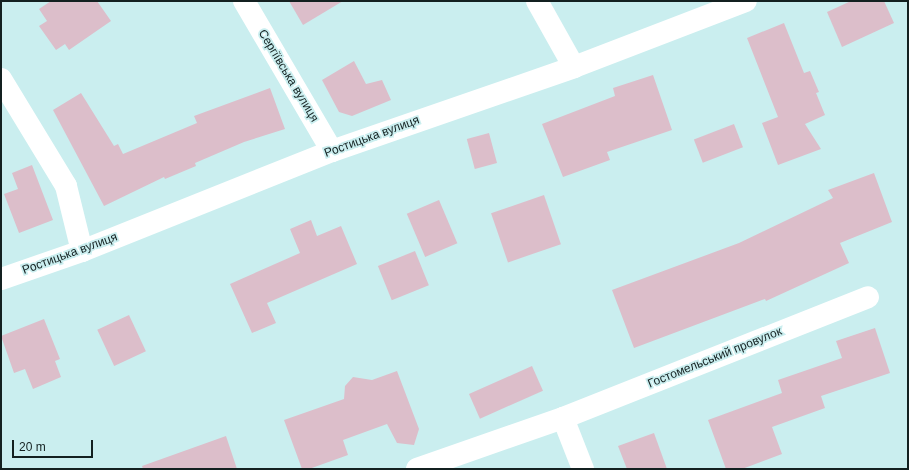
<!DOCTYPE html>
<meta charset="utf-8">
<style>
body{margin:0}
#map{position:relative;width:909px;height:470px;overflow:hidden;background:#caeeef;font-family:Arial,sans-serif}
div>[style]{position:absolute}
.building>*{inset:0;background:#dcbeca;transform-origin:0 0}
.street>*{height:22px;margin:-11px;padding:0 11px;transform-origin:11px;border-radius:11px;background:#fff}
span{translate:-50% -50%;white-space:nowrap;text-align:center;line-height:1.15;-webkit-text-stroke:3.5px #caeeef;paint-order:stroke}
.street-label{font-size:12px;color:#132020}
.frame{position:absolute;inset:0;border:2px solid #132020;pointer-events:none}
.scale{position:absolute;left:12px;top:440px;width:81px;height:18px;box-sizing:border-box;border:2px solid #132020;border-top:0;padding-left:5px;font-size:12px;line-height:14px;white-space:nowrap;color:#132020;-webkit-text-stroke:3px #caeeef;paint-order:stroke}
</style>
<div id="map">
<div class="building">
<i style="clip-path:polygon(51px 1px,97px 1px,111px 21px,69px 50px,65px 44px,56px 50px,39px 26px,47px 21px,39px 9px)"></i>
<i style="clip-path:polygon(289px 1px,343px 1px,303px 25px)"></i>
<i style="clip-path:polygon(851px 1px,884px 1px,894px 23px,842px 47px,827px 12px)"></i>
<i style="clip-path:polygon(784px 23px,804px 73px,810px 71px,819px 92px,816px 93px,825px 115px,805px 124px,821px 149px,778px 165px,762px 123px,778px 117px,747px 38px)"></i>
<i style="clip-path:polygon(354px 61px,366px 84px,382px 80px,391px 100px,352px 116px,339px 112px,322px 80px)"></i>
<i style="clip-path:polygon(653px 75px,672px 130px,607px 152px,610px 160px,563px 177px,542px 124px,615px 96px,613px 88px)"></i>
<i style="clip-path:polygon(270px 88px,285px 129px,244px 142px,195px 163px,196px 166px,165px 179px,164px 177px,104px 206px,53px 110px,81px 93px,114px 146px,118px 144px,123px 154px,197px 123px,194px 116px)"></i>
<i style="left:734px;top:124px;width:25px;height:43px;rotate:69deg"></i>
<i style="left:489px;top:133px;width:31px;height:23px;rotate:75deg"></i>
<i style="clip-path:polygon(32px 165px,53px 220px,19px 233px,4px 194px,18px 189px,12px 173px)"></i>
<i style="clip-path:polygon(874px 173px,892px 222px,840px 243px,849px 263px,766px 301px,765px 299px,634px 348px,612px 290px,739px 243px,833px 198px,828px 190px)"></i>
<i style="left:544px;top:195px;width:52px;height:56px;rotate:71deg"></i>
<i style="left:439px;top:200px;width:47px;height:35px;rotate:67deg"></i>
<i style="clip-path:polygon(311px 220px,317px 236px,341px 226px,357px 264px,267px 303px,276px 323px,252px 333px,230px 284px,300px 253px,290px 229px)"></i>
<i style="left:415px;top:251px;width:37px;height:40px;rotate:68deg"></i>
<i style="left:129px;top:315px;width:40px;height:35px;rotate:65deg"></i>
<i style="clip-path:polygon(44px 319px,60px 359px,55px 361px,61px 377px,33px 389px,25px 369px,14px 373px,1px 336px)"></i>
<i style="clip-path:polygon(875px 328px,890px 373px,821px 396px,825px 408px,772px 427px,782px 454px,742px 469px,726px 469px,708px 420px,782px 393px,778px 380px,842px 358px,836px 341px)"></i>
<i style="left:532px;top:366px;width:27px;height:69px;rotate:66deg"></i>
<i style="clip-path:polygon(397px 371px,419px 429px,414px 445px,397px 443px,387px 424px,343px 440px,348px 455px,309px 469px,302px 469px,284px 420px,344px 399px,345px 386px,353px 377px,372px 380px)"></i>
<i style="clip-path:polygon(654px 433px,667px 469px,627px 469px,618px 446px)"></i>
<i style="clip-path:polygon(226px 436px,237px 469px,143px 469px,142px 466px)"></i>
</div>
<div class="street">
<i style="left:244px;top:1px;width:174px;rotate:59.6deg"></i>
<i style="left:537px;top:1px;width:76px;rotate:60.7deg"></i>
<i style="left:1px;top:79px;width:125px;rotate:58.7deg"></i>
<i style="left:66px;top:186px;width:67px;rotate:76.2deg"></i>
<i style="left:1px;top:279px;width:86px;rotate:-19.1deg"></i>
<i style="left:82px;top:251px;width:269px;rotate:-21.8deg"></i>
<i style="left:332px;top:151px;width:256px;rotate:-19.1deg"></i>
<i style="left:574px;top:67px;width:184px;rotate:-21deg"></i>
<i style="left:563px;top:418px;width:55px;rotate:68.6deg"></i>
<i style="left:417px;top:469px;width:155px;rotate:-19.3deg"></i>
<i style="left:563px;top:418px;width:328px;rotate:-21.6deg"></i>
</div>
<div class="street-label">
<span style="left:288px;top:76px;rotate:59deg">Сергіївська вулиця</span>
<span style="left:372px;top:137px;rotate:-20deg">Ростицька вулиця</span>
<span style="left:70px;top:254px;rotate:-20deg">Ростицька вулиця</span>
<span style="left:715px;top:358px;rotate:-22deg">Гостомельський провулок</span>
</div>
<div class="frame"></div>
<div class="scale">20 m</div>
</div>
